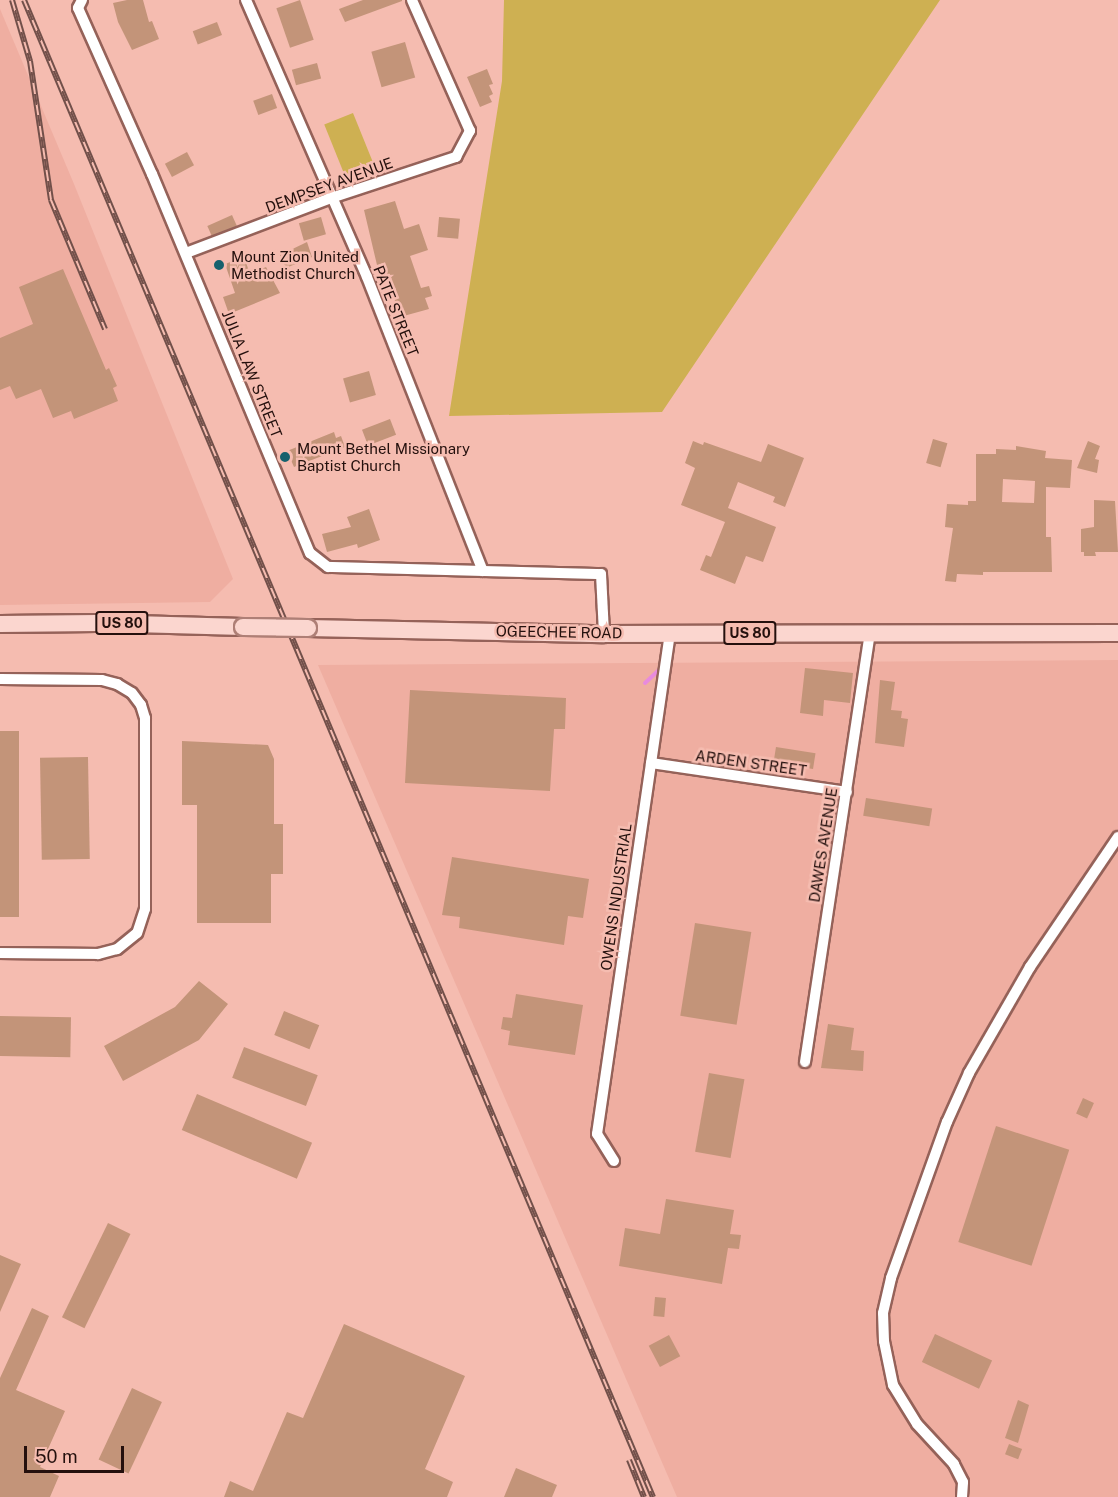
<!DOCTYPE html>
<style>
body{margin:0}
#map{position:relative;width:1118px;height:1497px;overflow:hidden;background:#f5bcb0;font-family:"Public Sans",sans-serif}
div>[style]{position:absolute}
.built>*{inset:0;background:#efaea1}
.green>*{inset:0;background:#ceb052;transform-origin:0 0}
.stream>*{height:4px;margin:-2px;padding:0 2px;transform-origin:2px;border-radius:2px;background:#e88bdd}
.building>*{inset:0;background:#c39479;transform-origin:0 0}
.roads{filter:drop-shadow(2px 0 #956259) drop-shadow(-2px 0 #956259) drop-shadow(0 2px #956259) drop-shadow(0 -2px #956259)}
.minor>*{height:10px;margin:-5px;padding:0 5px;transform-origin:5px;border-radius:5px;background:#fff}
.primary>*{height:16px;margin:-8px;padding:0 8px;transform-origin:8px;border-radius:8px;background:#fbd6cf}
.rail>*{height:6px;margin-top:-3px;transform-origin:0;background:repeating-linear-gradient(90deg,#f5bcb0 0 11px,#72504a 0 22px);box-sizing:border-box;border-block:2px solid #72504a}
.bridges{filter:drop-shadow(2px 0 #ae7f76) drop-shadow(-2px 0 #ae7f76) drop-shadow(0 2px #ae7f76) drop-shadow(0 -2px #ae7f76)}
.primary-bridge>*{height:16px;margin:-8px;padding:0 8px;transform-origin:8px;border-radius:8px;background:#fbd6cf}
.dots>*{width:16px;height:16px;translate:-50% -50%;box-sizing:border-box;border:3px solid #f5bcb0;border-radius:50%}
span{translate:-50% -50%;white-space:nowrap;text-align:center;line-height:1.15;-webkit-text-stroke:5px #f5bcb0;paint-order:stroke}
.shield-label span{padding:2px 4px;background:#f5bcb0;border:2px solid;border-radius:4px;-webkit-text-stroke-width:0}
.shield-label{font-size:14px;color:#24100d;font-weight:700}
.street-label{font-size:15px;color:#24100d}
.poi-label{font-size:15px;color:#24100d}
.left{translate:0 -50%;text-align:left}
.scale{position:absolute;left:24px;top:1446px;width:100px;height:27px;box-sizing:border-box;border:3px solid #24100d;border-top:0;padding-left:8px;font-size:18px;line-height:21px;white-space:nowrap;color:#24100d;-webkit-text-stroke:4px #f5bcb0;paint-order:stroke}
</style>
<div id="map">
<div class="built">
<i style="clip-path:polygon(0 9px,74px 184px,233px 579px,210px 602px,0 605px)"></i>
<i style="clip-path:polygon(1118px 660px,1118px 1497px,677px 1497px,318px 665px)"></i>
</div>
<div class="green">
<i style="clip-path:polygon(504px 0,940px 0,662px 412px,449px 416px,502px 81px)"></i>
<i style="left:353px;top:113px;width:61px;height:31px;rotate:68deg"></i>
</div>
<div class="stream">
<i style="left:645px;top:683px;width:18px;rotate:-43deg"></i>
</div>
<div class="building">
<i style="clip-path:polygon(127px 0,143px 0,149px 22px,152px 21px,159px 39px,132px 50px,118px 22px,113px 3px)"></i>
<i style="left:300px;top:0;width:42px;height:25px;rotate:71deg"></i>
<i style="clip-path:polygon(363px 0,402px 0,402px 1px,345px 22px,339px 9px)"></i>
<i style="left:217px;top:22px;width:14px;height:26px;rotate:69deg"></i>
<i style="left:405px;top:42px;width:37px;height:35px;rotate:74deg"></i>
<i style="left:317px;top:63px;width:16px;height:26px;rotate:75deg"></i>
<i style="clip-path:polygon(487px 69px,493px 84px,489px 85px,493px 94px,489px 96px,492px 102px,480px 107px,467px 77px)"></i>
<i style="left:272px;top:94px;width:15px;height:20px;rotate:70deg"></i>
<i style="left:187px;top:152px;width:15px;height:25px;rotate:62deg"></i>
<i style="clip-path:polygon(395px 201px,404px 229px,419px 224px,428px 250px,410px 256px,421px 288px,429px 286px,432px 296px,425px 298px,429px 309px,400px 317px,383px 263px,377px 265px,364px 210px)"></i>
<i style="left:232px;top:215px;width:12px;height:27px;rotate:66deg"></i>
<i style="left:321px;top:217px;width:18px;height:23px;rotate:74deg"></i>
<i style="left:439px;top:217px;width:21px;height:20px;rotate:5deg"></i>
<i style="clip-path:polygon(307px 242px,312px 257px,286px 268px,280px 255px)"></i>
<i style="clip-path:polygon(244px 257px,250px 274px,266px 267px,280px 293px,229px 314px,223px 297px,235px 293px,225px 264px)"></i>
<i style="clip-path:polygon(63px 269px,106px 370px,109px 368px,117px 386px,113px 388px,118px 401px,74px 419px,71px 411px,53px 418px,41px 389px,16px 399px,10px 386px,0 390px,0 338px,33px 324px,19px 287px)"></i>
<i style="left:369px;top:371px;width:25px;height:27px;rotate:74deg"></i>
<i style="left:390px;top:419px;width:17px;height:30px;rotate:69deg"></i>
<i style="clip-path:polygon(334px 432px,336px 438px,341px 436px,345px 447px,294px 467px,287px 451px)"></i>
<i style="left:933px;top:439px;width:15px;height:25px;rotate:16deg"></i>
<i style="clip-path:polygon(693px 441px,703px 445px,704px 442px,761px 462px,768px 444px,804px 458px,785px 507px,773px 502px,775px 497px,738px 482px,728px 508px,776px 527px,763px 562px,746px 556px,735px 584px,700px 570px,706px 555px,711px 557px,725px 522px,681px 505px,695px 468px,685px 463px)"></i>
<i style="clip-path:polygon(1088px 441px,1100px 446px,1095px 459px,1099px 460px,1097px 473px,1077px 468px)"></i>
<i style="clip-path:polygon(evenodd,1016px 446px,1046px 451px,1045px 458px,1072px 460px,1070px 488px,1046px 487px,1046px 537px,1051px 537px,1052px 572px,983px 572px,983px 575px,957px 574px,956px 582px,945px 581px,953px 528px,945px 527px,947px 504px,968px 505px,968px 501px,976px 501px,976px 454px,996px 454px,996px 449px,1016px 450px,1016px 446px,1003px 479px,1035px 481px,1034px 503px,1002px 502px,1003px 479px)"></i>
<i style="clip-path:polygon(1094px 500px,1115px 501px,1118px 552px,1095px 552px,1096px 556px,1084px 556px,1084px 552px,1081px 552px,1081px 529px,1094px 527px)"></i>
<i style="clip-path:polygon(369px 509px,380px 540px,358px 548px,357px 544px,327px 552px,322px 534px,351px 527px,347px 517px)"></i>
<i style="clip-path:polygon(805px 668px,853px 673px,850px 703px,824px 700px,823px 716px,800px 713px)"></i>
<i style="clip-path:polygon(880px 680px,895px 682px,891px 710px,902px 711px,901px 718px,908px 719px,904px 747px,875px 743px)"></i>
<i style="clip-path:polygon(410px 690px,566px 698px,565px 729px,554px 729px,550px 791px,405px 783px)"></i>
<i style="left:0;top:731px;width:19px;height:186px"></i>
<i style="clip-path:polygon(182px 741px,268px 745px,274px 759px,274px 824px,283px 824px,283px 874px,271px 874px,271px 923px,197px 923px,197px 805px,182px 805px)"></i>
<i style="left:776px;top:747px;width:40px;height:16px;rotate:9deg"></i>
<i style="left:88px;top:757px;width:102px;height:48px;rotate:89deg"></i>
<i style="left:866px;top:798px;width:67px;height:18px;rotate:9deg"></i>
<i style="clip-path:polygon(452px 857px,589px 879px,583px 918px,568px 916px,564px 945px,459px 928px,460px 917px,442px 915px)"></i>
<i style="left:695px;top:923px;width:57px;height:94px;rotate:9deg"></i>
<i style="clip-path:polygon(199px 981px,228px 1004px,199px 1040px,123px 1081px,104px 1046px,175px 1007px)"></i>
<i style="clip-path:polygon(516px 994px,583px 1005px,575px 1055px,508px 1045px,510px 1031px,501px 1029px,503px 1017px,512px 1018px)"></i>
<i style="left:284px;top:1011px;width:38px;height:26px;rotate:22deg"></i>
<i style="left:0;top:1016px;width:71px;height:40px;rotate:1deg"></i>
<i style="clip-path:polygon(828px 1024px,854px 1028px,851px 1050px,864px 1051px,863px 1071px,821px 1068px)"></i>
<i style="left:244px;top:1047px;width:79px;height:33px;rotate:21deg"></i>
<i style="left:709px;top:1073px;width:36px;height:80px;rotate:10deg"></i>
<i style="left:197px;top:1094px;width:125px;height:39px;rotate:23deg"></i>
<i style="left:1083px;top:1098px;width:12px;height:17px;rotate:24deg"></i>
<i style="left:996px;top:1126px;width:77px;height:122px;rotate:18deg"></i>
<i style="clip-path:polygon(666px 1199px,734px 1210px,730px 1234px,741px 1235px,739px 1249px,728px 1248px,722px 1284px,619px 1266px,625px 1228px,660px 1234px)"></i>
<i style="left:108px;top:1223px;width:25px;height:105px;rotate:26deg"></i>
<i style="clip-path:polygon(0 1255px,21px 1264px,0 1312px)"></i>
<i style="left:655px;top:1297px;width:11px;height:19px;rotate:5deg"></i>
<i style="clip-path:polygon(32px 1308px,49px 1316px,16px 1390px,65px 1411px,40px 1467px,59px 1476px,50px 1497px,0 1497px,0 1378px)"></i>
<i style="clip-path:polygon(344px 1324px,465px 1376px,425px 1469px,453px 1482px,447px 1497px,224px 1497px,230px 1481px,253px 1491px,287px 1412px,303px 1418px)"></i>
<i style="left:935px;top:1334px;width:63px;height:31px;rotate:25deg"></i>
<i style="left:669px;top:1335px;width:24px;height:23px;rotate:62deg"></i>
<i style="left:132px;top:1388px;width:33px;height:79px;rotate:25deg"></i>
<i style="clip-path:polygon(1018px 1400px,1029px 1405px,1018px 1443px,1005px 1438px)"></i>
<i style="left:1009px;top:1444px;width:14px;height:11px;rotate:21deg"></i>
<i style="clip-path:polygon(516px 1468px,557px 1485px,552px 1497px,504px 1497px)"></i>
</div>
<div class="roads">
<div class="minor">
<i style="left:82px;top:0;width:9px;rotate:117deg"></i>
<i style="left:78px;top:8px;width:182px;rotate:66deg"></i>
<i style="left:152px;top:174px;width:411px;rotate:67.4deg"></i>
<i style="left:310px;top:553px;width:23px;rotate:38deg"></i>
<i style="left:328px;top:567px;width:273px;rotate:1.5deg"></i>
<i style="left:601px;top:574px;width:60px;rotate:87.1deg"></i>
<i style="left:246px;top:0;width:302px;rotate:66.4deg"></i>
<i style="left:367px;top:277px;width:316px;rotate:68.5deg"></i>
<i style="left:186px;top:253px;width:155px;rotate:-20.8deg"></i>
<i style="left:331px;top:198px;width:132px;rotate:-18.2deg"></i>
<i style="left:456px;top:157px;width:30px;rotate:-62deg"></i>
<i style="left:470px;top:131px;width:143px;rotate:-113.9deg"></i>
<i style="left:0;top:679px;width:102px;rotate:0.6deg"></i>
<i style="left:102px;top:680px;width:16px;rotate:15deg"></i>
<i style="left:117px;top:684px;width:17px;rotate:31deg"></i>
<i style="left:132px;top:693px;width:15px;rotate:53deg"></i>
<i style="left:141px;top:705px;width:14px;rotate:73deg"></i>
<i style="left:145px;top:718px;width:191px;rotate:90deg"></i>
<i style="left:145px;top:909px;width:25px;rotate:108deg"></i>
<i style="left:137px;top:933px;width:26px;rotate:141deg"></i>
<i style="left:117px;top:949px;width:20px;rotate:165deg"></i>
<i style="left:98px;top:954px;width:98px;rotate:-179.4deg"></i>
<i style="left:651px;top:763px;width:198px;rotate:8.4deg"></i>
<i style="left:805px;top:1062px;width:435px;rotate:-81.4deg"></i>
<i style="left:614px;top:1161px;width:32px;rotate:-122deg"></i>
<i style="left:597px;top:1134px;width:506px;rotate:-81.71deg"></i>
<i style="left:962px;top:1497px;width:15px;rotate:-86deg"></i>
<i style="left:963px;top:1482px;width:20px;rotate:-117deg"></i>
<i style="left:954px;top:1464px;width:54px;rotate:-132.8deg"></i>
<i style="left:917px;top:1424px;width:46px;rotate:-121.6deg"></i>
<i style="left:893px;top:1385px;width:45px;rotate:-101.6deg"></i>
<i style="left:884px;top:1341px;width:28px;rotate:-92deg"></i>
<i style="left:883px;top:1313px;width:36px;rotate:-77deg"></i>
<i style="left:891px;top:1278px;width:166px;rotate:-70.3deg"></i>
<i style="left:947px;top:1122px;width:54px;rotate:-65.8deg"></i>
<i style="left:969px;top:1073px;width:122px;rotate:-60.1deg"></i>
<i style="left:1030px;top:967px;width:157px;rotate:-55.9deg"></i>
</div>
<div class="primary">
<i style="left:0;top:624px;width:97px;rotate:-0.6deg"></i>
<i style="left:97px;top:623px;width:146px;rotate:1.6deg"></i>
<i style="left:308px;top:628px;width:296px;rotate:1.2deg"></i>
<i style="left:604px;top:634px;width:514px;rotate:-0.11deg"></i>
</div>
</div>
<div class="rail">
<i style="left:12px;top:0;width:64px;rotate:73.6deg"></i>
<i style="left:30px;top:61px;width:141px;rotate:81.4deg"></i>
<i style="left:51px;top:200px;width:140px;rotate:67.3deg"></i>
<i style="left:24px;top:0;width:1624px;rotate:67.21deg"></i>
<i style="left:629px;top:1460px;width:40px;rotate:68deg"></i>
</div>
<div class="bridges">
<div class="primary-bridge">
<i style="left:243px;top:627px;width:65px;rotate:0.9deg"></i>
</div>
</div>
<div class="dots">
<i style="left:219px;top:265px;background:#15616d"></i>
<i style="left:285px;top:457px;background:#15616d"></i>
</div>
<div class="shield-label">
<span style="left:122px;top:623px">US 80</span>
<span style="left:750px;top:633px">US 80</span>
</div>
<div class="street-label">
<span style="left:329px;top:185px;rotate:-20deg">DEMPSEY AVENUE</span>
<span style="left:396px;top:311px;rotate:68deg">PATE STREET</span>
<span style="left:252px;top:374px;rotate:68deg">JULIA LAW STREET</span>
<span style="left:559px;top:632px;rotate:1deg">OGEECHEE ROAD</span>
<span style="left:751px;top:763px;rotate:8deg">ARDEN STREET</span>
<span style="left:823px;top:845px;rotate:-81deg">DAWES AVENUE</span>
<span style="left:616px;top:897px;rotate:-82deg">OWENS INDUSTRIAL</span>
</div>
<div class="poi-label">
<span class="left" style="left:231px;top:265px">Mount Zion United<br>Methodist Church</span>
<span class="left" style="left:297px;top:457px">Mount Bethel Missionary<br>Baptist Church</span>
</div>
<div class="scale">50 m</div>
</div>
